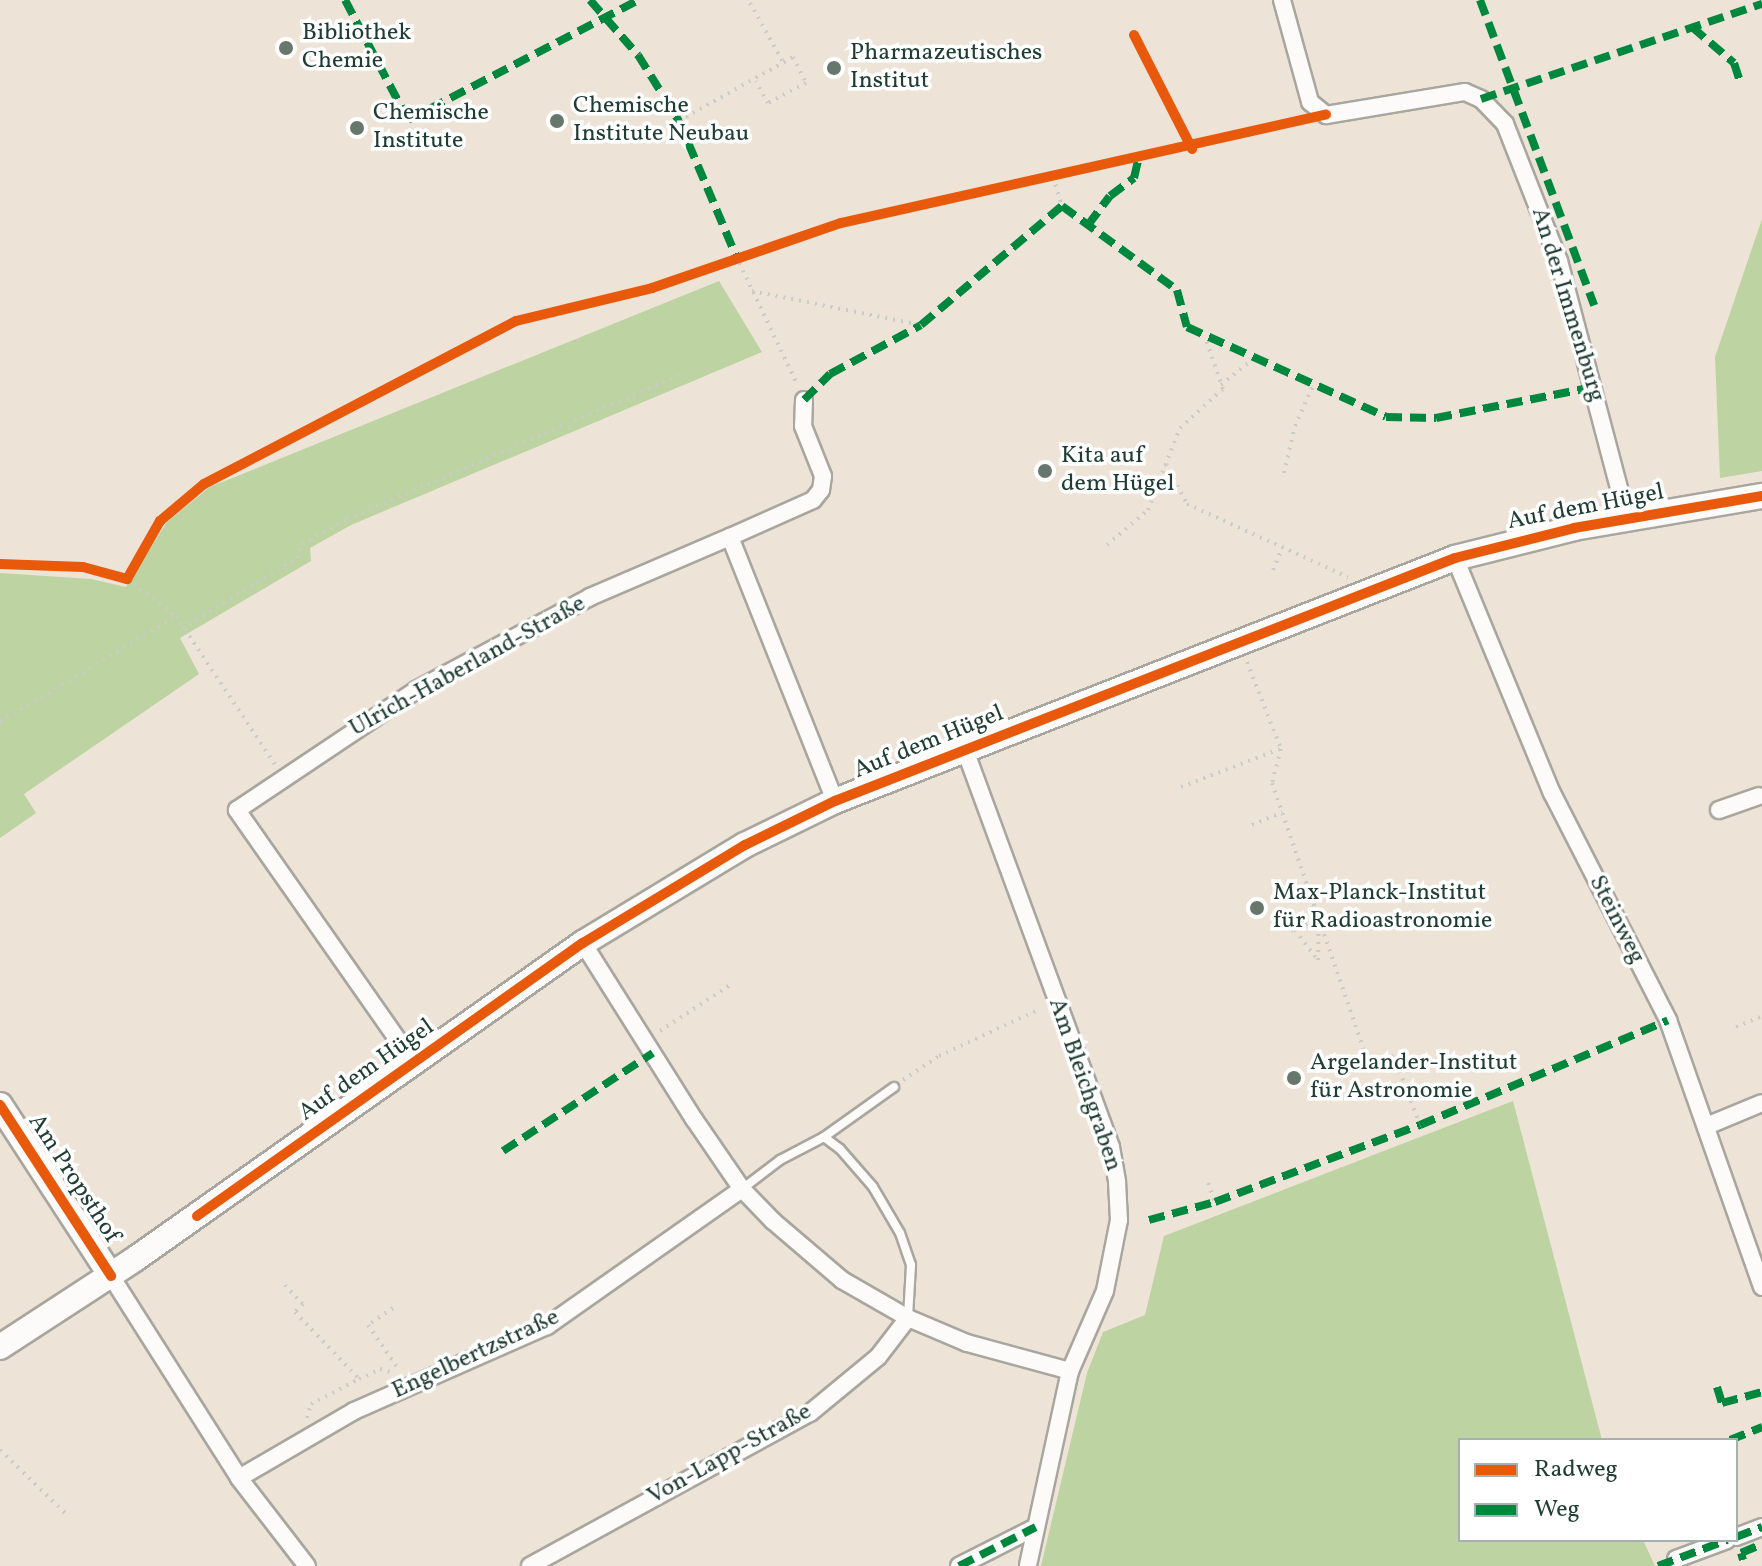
<!DOCTYPE html>
<meta charset="utf-8">
<style>
body{margin:0}
#map{position:relative;width:1762px;height:1566px;overflow:hidden;background:#ede4d7;font-family:Vollkorn,serif}
div>[style]{position:absolute}
.green>*{inset:0;background:#bdd3a1}
.path>*{height:4px;margin-top:-2px;transform-origin:0;background:repeating-linear-gradient(90deg,#cbcbc8 0 2px,transparent 0 8px)}
.roads{filter:drop-shadow(2px 0 #a8a69e) drop-shadow(-2px 0 #a8a69e) drop-shadow(0 2px #a8a69e) drop-shadow(0 -2px #a8a69e)}
.lane>*{height:8px;margin:-4px;padding:0 4px;transform-origin:4px;border-radius:4px;background:#fcfbf9}
.street>*{height:16px;margin:-8px;padding:0 8px;transform-origin:8px;border-radius:8px;background:#fcfbf9}
.secondary>*{height:24px;margin:-12px;padding:0 12px;transform-origin:12px;border-radius:12px;background:#fcfbf9}
.quiet>*{height:8px;margin-top:-4px;transform-origin:0;background:repeating-linear-gradient(90deg,#00873e 0 16px,transparent 0 24px)}
.cycleway>*{height:10px;margin:-5px;padding:0 5px;transform-origin:5px;border-radius:5px;background:#e8590c}
.dots>*{width:22px;height:22px;translate:-50% -50%;box-sizing:border-box;border:4px solid #fff;border-radius:50%}
span{translate:-50% -50%;white-space:nowrap;text-align:center;line-height:1.15;-webkit-text-stroke:7px #fff;paint-order:stroke}
.poi-label{font-size:24px;color:#1f3d34}
.left{translate:0 -50%;text-align:left}
.street-label{font-size:24px;color:#1f3d34}
.legend{position:absolute;left:1458px;top:1438px;width:280px;height:104px;box-sizing:border-box;background:#fff;border:2px solid #a5b1ae;margin:0;padding:10px 14px;list-style:none;font-size:24px;color:#1f3d34}
.legend li{display:flex;align-items:center;gap:16px;height:40px}
.legend b{width:40px;border:2px solid #a5b1ae}
</style>
<div id="map">
<div class="green">
<i style="clip-path:polygon(1762px 219px,1762px 471px,1720px 478px,1715px 357px)"></i>
<i style="clip-path:polygon(719px 281px,762px 352px,351px 525px,310px 548px,311px 561px,180px 638px,199px 674px,24px 794px,36px 813px,0 838px,0 573px,91px 579px,126px 587px,167px 522px,210px 487px)"></i>
<i style="clip-path:polygon(1513px 1101px,1602px 1440px,1460px 1440px,1460px 1540px,1643px 1540px,1655px 1566px,1041px 1566px,1087px 1373px,1103px 1332px,1145px 1315px,1164px 1236px)"></i>
</div>
<div class="path">
<i style="left:750px;top:3px;width:68px;rotate:60.8deg"></i>
<i style="left:679px;top:121px;width:131px;rotate:-29.3deg"></i>
<i style="left:793px;top:57px;width:29px;rotate:63deg"></i>
<i style="left:806px;top:83px;width:43px;rotate:152.2deg"></i>
<i style="left:768px;top:103px;width:25px;rotate:-119deg"></i>
<i style="left:1053px;top:177px;width:30px;rotate:73deg"></i>
<i style="left:736px;top:256px;width:142px;rotate:64.5deg"></i>
<i style="left:752px;top:291px;width:172px;rotate:11.4deg"></i>
<i style="left:1221px;top:385px;width:41px;rotate:-39.1deg"></i>
<i style="left:1166px;top:464px;width:45px;rotate:62.3deg"></i>
<i style="left:1187px;top:504px;width:177px;rotate:24.4deg"></i>
<i style="left:1284px;top:473px;width:48px;rotate:-76.8deg"></i>
<i style="left:1295px;top:426px;width:44px;rotate:-65.8deg"></i>
<i style="left:1107px;top:545px;width:54px;rotate:-40.5deg"></i>
<i style="left:1148px;top:510px;width:88px;rotate:-68.7deg"></i>
<i style="left:1180px;top:428px;width:58px;rotate:-42.2deg"></i>
<i style="left:1223px;top:389px;width:55px;rotate:-109.1deg"></i>
<i style="left:1273px;top:570px;width:23px;rotate:-67deg"></i>
<i style="left:127px;top:579px;width:61px;rotate:37.1deg"></i>
<i style="left:176px;top:616px;width:180px;rotate:56.3deg"></i>
<i style="left:182px;top:628px;width:135px;rotate:-31.3deg"></i>
<i style="left:297px;top:558px;width:15px;rotate:-70deg"></i>
<i style="left:302px;top:544px;width:51px;rotate:-29.1deg"></i>
<i style="left:347px;top:519px;width:367px;rotate:-23.4deg"></i>
<i style="left:1247px;top:662px;width:93px;rotate:68.7deg"></i>
<i style="left:1281px;top:749px;width:35px;rotate:105deg"></i>
<i style="left:1272px;top:783px;width:297px;rotate:71deg"></i>
<i style="left:1369px;top:1064px;width:26px;rotate:-18deg"></i>
<i style="left:1394px;top:1056px;width:74px;rotate:69.4deg"></i>
<i style="left:0;top:722px;width:205px;rotate:-31.1deg"></i>
<i style="left:1181px;top:787px;width:106px;rotate:-21deg"></i>
<i style="left:1252px;top:825px;width:33px;rotate:-23deg"></i>
<i style="left:1295px;top:930px;width:38px;rotate:53deg"></i>
<i style="left:1318px;top:960px;width:39px;rotate:-89deg"></i>
<i style="left:1291px;top:931px;width:30px;rotate:-24deg"></i>
<i style="left:1736px;top:1027px;width:28px;rotate:-23deg"></i>
<i style="left:660px;top:1031px;width:87px;rotate:-33.3deg"></i>
<i style="left:903px;top:1080px;width:43px;rotate:-33.7deg"></i>
<i style="left:939px;top:1056px;width:111px;rotate:-25deg"></i>
<i style="left:1208px;top:1183px;width:20px;rotate:70deg"></i>
<i style="left:285px;top:1285px;width:26px;rotate:47deg"></i>
<i style="left:303px;top:1304px;width:11px;rotate:135deg"></i>
<i style="left:295px;top:1312px;width:93px;rotate:46.3deg"></i>
<i style="left:393px;top:1308px;width:30px;rotate:146deg"></i>
<i style="left:368px;top:1325px;width:55px;rotate:55.4deg"></i>
<i style="left:307px;top:1418px;width:15px;rotate:-74deg"></i>
<i style="left:311px;top:1404px;width:54px;rotate:-27.5deg"></i>
<i style="left:359px;top:1379px;width:23px;rotate:-25deg"></i>
<i style="left:380px;top:1369px;width:15px;rotate:16deg"></i>
<i style="left:0;top:1450px;width:92px;rotate:44.1deg"></i>
</div>
<div class="roads">
<div class="lane">
<i style="left:824px;top:1137px;width:86px;rotate:-35.5deg"></i>
<i style="left:742px;top:1189px;width:48px;rotate:-37.3deg"></i>
<i style="left:780px;top:1160px;width:50px;rotate:-27.6deg"></i>
<i style="left:824px;top:1137px;width:20px;rotate:37deg"></i>
<i style="left:840px;top:1149px;width:50px;rotate:49deg"></i>
<i style="left:873px;top:1187px;width:53px;rotate:59.6deg"></i>
<i style="left:900px;top:1233px;width:34px;rotate:71deg"></i>
<i style="left:911px;top:1265px;width:52px;rotate:93.3deg"></i>
</div>
<div class="street">
<i style="left:1282px;top:0;width:106px;rotate:74.6deg"></i>
<i style="left:1310px;top:102px;width:21px;rotate:39deg"></i>
<i style="left:1326px;top:115px;width:141px;rotate:-9.4deg"></i>
<i style="left:1465px;top:92px;width:17px;rotate:24deg"></i>
<i style="left:1481px;top:99px;width:35px;rotate:46deg"></i>
<i style="left:1505px;top:124px;width:147px;rotate:68.5deg"></i>
<i style="left:1559px;top:261px;width:267px;rotate:75.2deg"></i>
<i style="left:804px;top:400px;width:26px;rotate:92deg"></i>
<i style="left:803px;top:426px;width:54px;rotate:68.2deg"></i>
<i style="left:823px;top:476px;width:14px;rotate:98deg"></i>
<i style="left:821px;top:490px;width:13px;rotate:129deg"></i>
<i style="left:813px;top:500px;width:91px;rotate:156deg"></i>
<i style="left:730px;top:537px;width:284px;rotate:68.3deg"></i>
<i style="left:1455px;top:558px;width:254px;rotate:67.6deg"></i>
<i style="left:1552px;top:793px;width:255px;rotate:62.9deg"></i>
<i style="left:1668px;top:1020px;width:283px;rotate:70.6deg"></i>
<i style="left:965px;top:750px;width:423px;rotate:69.8deg"></i>
<i style="left:1111px;top:1147px;width:36px;rotate:80deg"></i>
<i style="left:1117px;top:1182px;width:38px;rotate:87deg"></i>
<i style="left:1119px;top:1220px;width:72px;rotate:101.2deg"></i>
<i style="left:1105px;top:1291px;width:87px;rotate:113.6deg"></i>
<i style="left:1070px;top:1371px;width:199px;rotate:102.2deg"></i>
<i style="left:1719px;top:810px;width:42px;rotate:-19.3deg"></i>
<i style="left:583px;top:943px;width:208px;rotate:57.8deg"></i>
<i style="left:694px;top:1119px;width:85px;rotate:55.6deg"></i>
<i style="left:742px;top:1189px;width:45px;rotate:45.9deg"></i>
<i style="left:773px;top:1221px;width:91px;rotate:40.5deg"></i>
<i style="left:842px;top:1280px;width:76px;rotate:29.9deg"></i>
<i style="left:908px;top:1318px;width:64px;rotate:23deg"></i>
<i style="left:967px;top:1343px;width:107px;rotate:15.2deg"></i>
<i style="left:414px;top:1063px;width:309px;rotate:-125deg"></i>
<i style="left:237px;top:810px;width:216px;rotate:-33.8deg"></i>
<i style="left:416px;top:690px;width:197px;rotate:-28.1deg"></i>
<i style="left:590px;top:597px;width:152px;rotate:-23.2deg"></i>
<i style="left:1709px;top:1125px;width:57px;rotate:-22.5deg"></i>
<i style="left:111px;top:1276px;width:239px;rotate:57.6deg"></i>
<i style="left:239px;top:1478px;width:111px;rotate:52.3deg"></i>
<i style="left:239px;top:1478px;width:133px;rotate:-30.2deg"></i>
<i style="left:354px;top:1411px;width:211px;rotate:-23.8deg"></i>
<i style="left:547px;top:1326px;width:238px;rotate:-35.1deg"></i>
<i style="left:1736px;top:1537px;width:28px;rotate:-21deg"></i>
<i style="left:1676px;top:1559px;width:54px;rotate:-20.4deg"></i>
<i style="left:530px;top:1566px;width:319px;rotate:-28.7deg"></i>
<i style="left:810px;top:1413px;width:88px;rotate:-39.5deg"></i>
<i style="left:878px;top:1357px;width:49px;rotate:-52.4deg"></i>
<i style="left:959px;top:1566px;width:86px;rotate:-26.9deg"></i>
</div>
<div class="secondary">
<i style="left:0;top:1105px;width:204px;rotate:57deg"></i>
<i style="left:0;top:1347px;width:161px;rotate:-33.1deg"></i>
<i style="left:135px;top:1259px;width:548px;rotate:-35.2deg"></i>
<i style="left:583px;top:943px;width:189px;rotate:-31.2deg"></i>
<i style="left:745px;top:845px;width:100px;rotate:-26.1deg"></i>
<i style="left:835px;top:801px;width:666px;rotate:-21.4deg"></i>
<i style="left:1455px;top:558px;width:123px;rotate:-14.1deg"></i>
<i style="left:1574px;top:528px;width:191px;rotate:-9.7deg"></i>
</div>
</div>
<div class="quiet">
<i style="left:345px;top:0;width:136px;rotate:62.3deg"></i>
<i style="left:408px;top:120px;width:260px;rotate:-27.5deg"></i>
<i style="left:590px;top:0;width:73px;rotate:48.9deg"></i>
<i style="left:638px;top:55px;width:78px;rotate:58.2deg"></i>
<i style="left:679px;top:121px;width:147px;rotate:67.1deg"></i>
<i style="left:1480px;top:0;width:326px;rotate:69.5deg"></i>
<i style="left:1692px;top:27px;width:55px;rotate:40.6deg"></i>
<i style="left:1734px;top:63px;width:20px;rotate:72deg"></i>
<i style="left:1481px;top:99px;width:297px;rotate:-18.7deg"></i>
<i style="left:1088px;top:225px;width:36px;rotate:-53deg"></i>
<i style="left:1110px;top:196px;width:30px;rotate:-37deg"></i>
<i style="left:1134px;top:178px;width:18px;rotate:-77deg"></i>
<i style="left:804px;top:400px;width:37px;rotate:-45deg"></i>
<i style="left:830px;top:374px;width:103px;rotate:-28.3deg"></i>
<i style="left:921px;top:325px;width:185px;rotate:-40.2deg"></i>
<i style="left:1062px;top:206px;width:142px;rotate:36.1deg"></i>
<i style="left:1177px;top:290px;width:38px;rotate:75deg"></i>
<i style="left:1187px;top:327px;width:218px;rotate:24.3deg"></i>
<i style="left:1386px;top:417px;width:50px;rotate:1.1deg"></i>
<i style="left:1436px;top:418px;width:161px;rotate:-11.1deg"></i>
<i style="left:503px;top:1151px;width:179px;rotate:-33.2deg"></i>
<i style="left:1149px;top:1220px;width:68px;rotate:-15.3deg"></i>
<i style="left:1215px;top:1202px;width:219px;rotate:-20.6deg"></i>
<i style="left:1420px;top:1125px;width:269px;rotate:-22.9deg"></i>
<i style="left:1717px;top:1387px;width:17px;rotate:73deg"></i>
<i style="left:1722px;top:1403px;width:41px;rotate:-15.4deg"></i>
<i style="left:1730px;top:1440px;width:35px;rotate:-22deg"></i>
<i style="left:1736px;top:1537px;width:28px;rotate:-21deg"></i>
<i style="left:1743px;top:1560px;width:7px;rotate:-106deg"></i>
<i style="left:1741px;top:1553px;width:23px;rotate:-23deg"></i>
<i style="left:959px;top:1566px;width:86px;rotate:-26.9deg"></i>
<i style="left:1658px;top:1566px;width:74px;rotate:-20.6deg"></i>
</div>
<div class="cycleway">
<i style="left:1134px;top:35px;width:128px;rotate:63deg"></i>
<i style="left:0;top:564px;width:83px;rotate:2.1deg"></i>
<i style="left:83px;top:567px;width:46px;rotate:15.3deg"></i>
<i style="left:127px;top:579px;width:67px;rotate:-60.4deg"></i>
<i style="left:160px;top:521px;width:57px;rotate:-40.1deg"></i>
<i style="left:204px;top:484px;width:352px;rotate:-27.6deg"></i>
<i style="left:516px;top:321px;width:140px;rotate:-13.6deg"></i>
<i style="left:652px;top:288px;width:200px;rotate:-19deg"></i>
<i style="left:841px;top:223px;width:497px;rotate:-12.6deg"></i>
<i style="left:0;top:1105px;width:204px;rotate:57deg"></i>
<i style="left:197px;top:1216px;width:473px;rotate:-35.3deg"></i>
<i style="left:583px;top:943px;width:189px;rotate:-31.2deg"></i>
<i style="left:745px;top:845px;width:100px;rotate:-26.1deg"></i>
<i style="left:835px;top:801px;width:666px;rotate:-21.4deg"></i>
<i style="left:1455px;top:558px;width:123px;rotate:-14.1deg"></i>
<i style="left:1574px;top:528px;width:191px;rotate:-9.7deg"></i>
</div>
<div class="dots">
<i style="left:286px;top:48px;background:#67776d"></i>
<i style="left:834px;top:68px;background:#67776d"></i>
<i style="left:557px;top:121px;background:#67776d"></i>
<i style="left:357px;top:128px;background:#67776d"></i>
<i style="left:1045px;top:471px;background:#67776d"></i>
<i style="left:1257px;top:908px;background:#67776d"></i>
<i style="left:1294px;top:1078px;background:#67776d"></i>
</div>
<div class="poi-label">
<span class="left" style="left:302px;top:48px">Bibliothek<br>Chemie</span>
<span class="left" style="left:850px;top:68px">Pharmazeutisches<br>Institut</span>
<span class="left" style="left:573px;top:121px">Chemische<br>Institute Neubau</span>
<span class="left" style="left:373px;top:128px">Chemische<br>Institute</span>
<span class="left" style="left:1061px;top:471px">Kita auf<br>dem Hügel</span>
<span class="left" style="left:1273px;top:908px">Max-Planck-Institut<br>für Radioastronomie</span>
<span class="left" style="left:1310px;top:1078px">Argelander-Institut<br>für Astronomie</span>
</div>
<div class="street-label">
<span style="left:1567px;top:305px;rotate:73deg">An der Immenburg</span>
<span style="left:1586px;top:508px;rotate:-11deg">Auf dem Hügel</span>
<span style="left:468px;top:667px;rotate:-29deg">Ulrich-Haberland-Straße</span>
<span style="left:929px;top:743px;rotate:-22deg">Auf dem Hügel</span>
<span style="left:1616px;top:920px;rotate:63deg">Steinweg</span>
<span style="left:367px;top:1071px;rotate:-35deg">Auf dem Hügel</span>
<span style="left:1084px;top:1085px;rotate:71deg">Am Bleichgraben</span>
<span style="left:73px;top:1179px;rotate:57deg">Am Propsthof</span>
<span style="left:476px;top:1355px;rotate:-25deg">Engelbertzstraße</span>
<span style="left:730px;top:1455px;rotate:-29deg">Von-Lapp-Straße</span>
</div>
<ul class="legend">
<li><b style="height:10px;background:#e8590c"></b>Radweg</li>
<li><b style="height:10px;background:#00873e"></b>Weg</li>
</ul>
</div>
